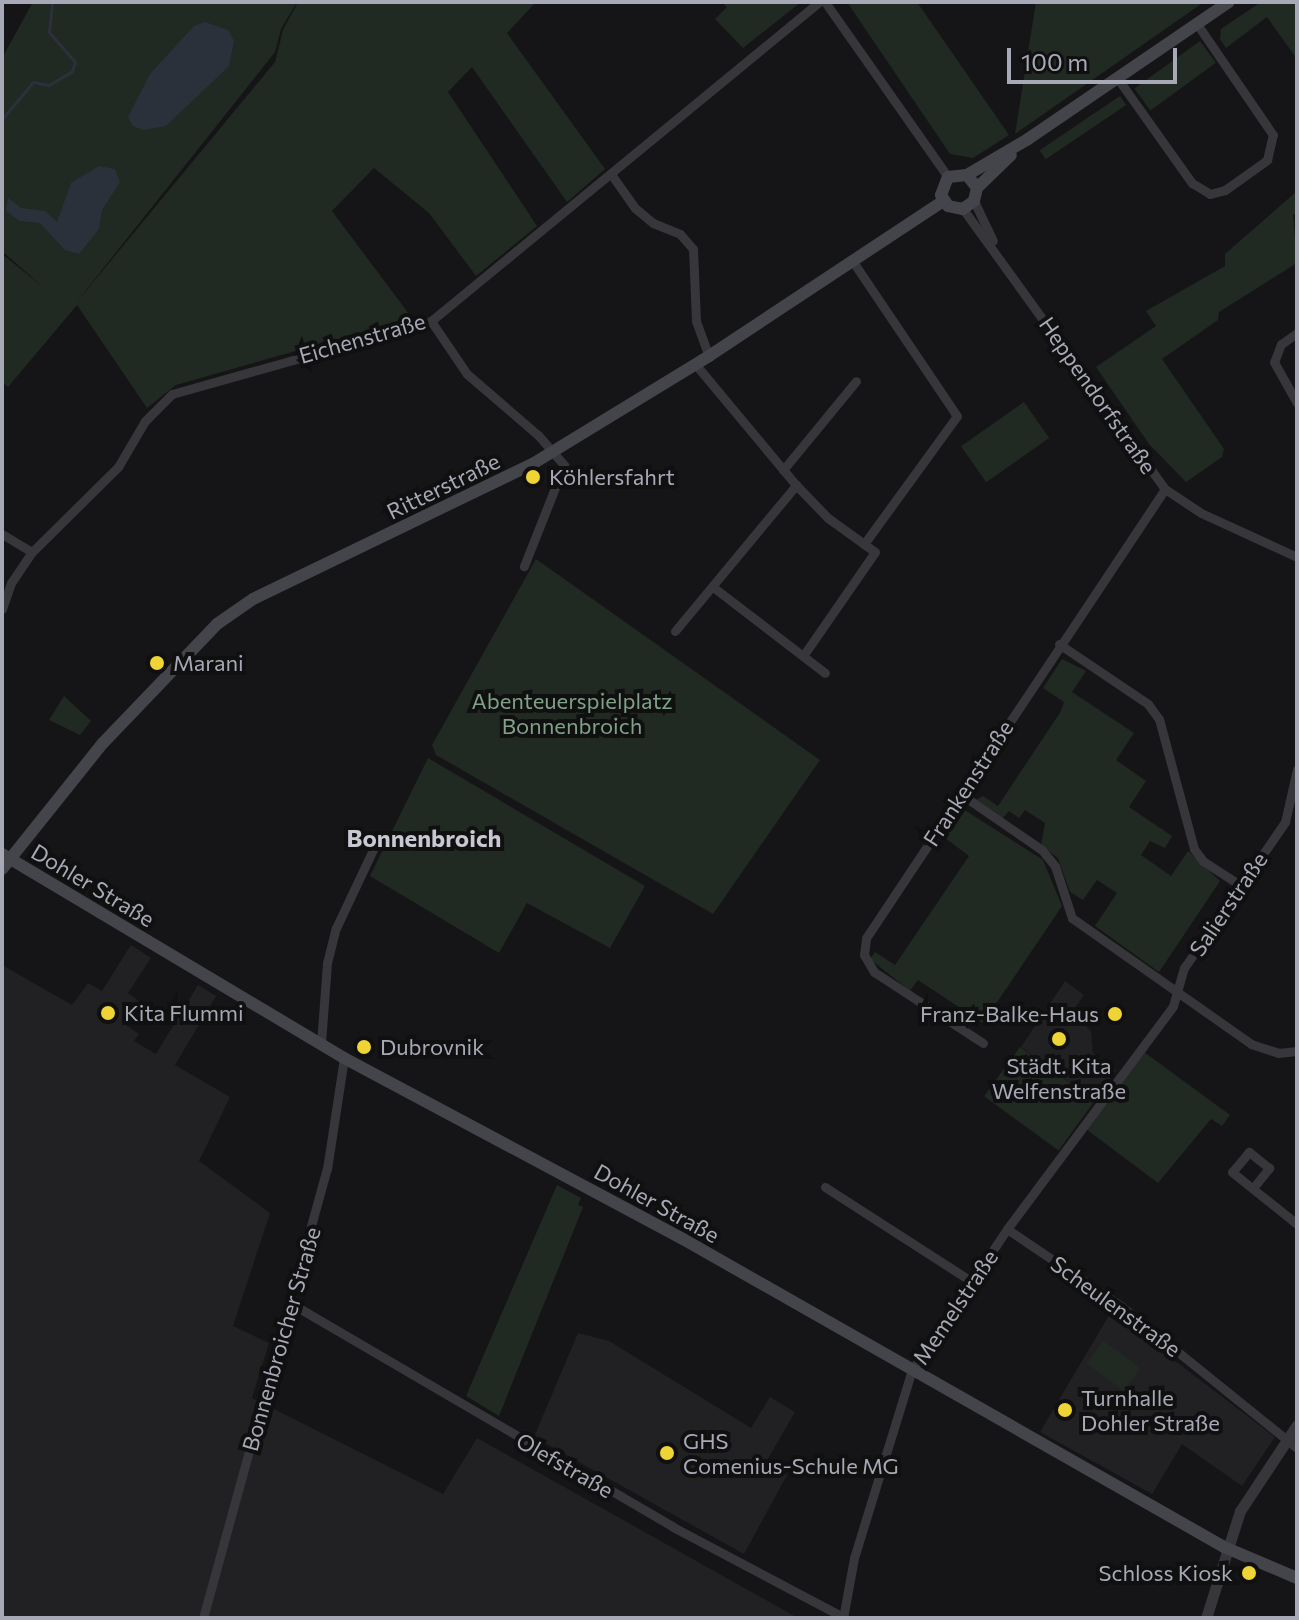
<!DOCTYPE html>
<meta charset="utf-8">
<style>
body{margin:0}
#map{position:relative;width:1299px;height:1620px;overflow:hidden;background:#151517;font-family:Commissioner,sans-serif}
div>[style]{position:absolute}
.built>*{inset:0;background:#212123}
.green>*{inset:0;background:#212923;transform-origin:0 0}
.water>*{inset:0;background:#2b313a}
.stream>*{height:3px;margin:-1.5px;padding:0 1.5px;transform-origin:1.5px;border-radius:1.5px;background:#2b313a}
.minor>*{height:9px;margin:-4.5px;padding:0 4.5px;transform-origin:4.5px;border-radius:4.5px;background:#36363b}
.tertiary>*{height:11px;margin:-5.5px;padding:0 5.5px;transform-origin:5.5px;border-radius:5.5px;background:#36363b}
.secondary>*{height:12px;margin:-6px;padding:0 6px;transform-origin:6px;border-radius:6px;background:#44444b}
.dots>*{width:22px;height:22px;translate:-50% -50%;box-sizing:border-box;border:4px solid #101011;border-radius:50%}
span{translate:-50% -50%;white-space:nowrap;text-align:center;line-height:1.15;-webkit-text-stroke:8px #101011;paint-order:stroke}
.street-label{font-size:22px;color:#a7a9b6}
.poi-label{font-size:22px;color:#a7a9b6}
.left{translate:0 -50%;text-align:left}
.right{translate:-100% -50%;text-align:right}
.park-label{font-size:22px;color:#7ea187}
.neighbourhood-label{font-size:24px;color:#c8c8d3;font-weight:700}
.frame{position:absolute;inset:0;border:4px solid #a7a9b6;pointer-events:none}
.scale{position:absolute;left:1007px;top:48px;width:170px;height:36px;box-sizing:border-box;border:4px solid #a7a9b6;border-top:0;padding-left:10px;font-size:24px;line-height:28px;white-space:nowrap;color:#a7a9b6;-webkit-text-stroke:6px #101011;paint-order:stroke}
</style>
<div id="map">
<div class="built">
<i style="clip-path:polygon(131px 945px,151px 958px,128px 993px,141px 1003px,126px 1025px,139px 1034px,134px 1041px,156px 1054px,198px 985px,216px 996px,175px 1065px,230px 1097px,199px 1161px,270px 1213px,233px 1326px,269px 1343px,252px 1398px,443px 1494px,477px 1438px,798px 1618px,2px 1618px,2px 965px,72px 1005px,88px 983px,102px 991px)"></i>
<i style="clip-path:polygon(1065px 981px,1084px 995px,1072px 1012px,1091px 1031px,1093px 1053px,1116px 1070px,1094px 1101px,1021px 1047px)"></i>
<i style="clip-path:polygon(1111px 1312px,1275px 1437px,1242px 1486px,1182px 1444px,1152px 1494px,1040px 1432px)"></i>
<i style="clip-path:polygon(578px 1333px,609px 1341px,751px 1428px,770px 1397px,795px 1412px,766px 1462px,787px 1475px,744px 1554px,534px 1437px)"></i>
</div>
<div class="green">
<i style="clip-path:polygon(33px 2px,297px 2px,281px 29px,275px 52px,75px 304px,275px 62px,283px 30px,298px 2px,536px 2px,507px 33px,605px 169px,567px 202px,472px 67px,448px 92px,537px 226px,476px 276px,429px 213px,374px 168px,332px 211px,412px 318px,176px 385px,147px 408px,77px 305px,8px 387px,2px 382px,2px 254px,42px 286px,2px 251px,2px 58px)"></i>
<i style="clip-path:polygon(722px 2px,801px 2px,743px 48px,715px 19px,727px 7px)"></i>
<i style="clip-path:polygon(847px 2px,917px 2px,1009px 135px,973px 158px,950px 154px)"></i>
<i style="clip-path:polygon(1036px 2px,1204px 2px,1015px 134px)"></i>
<i style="clip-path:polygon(1261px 2px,1297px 2px,1297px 59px,1267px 17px,1226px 48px,1220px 39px,1221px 29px)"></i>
<i style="left:1200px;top:41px;width:27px;height:81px;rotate:54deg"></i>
<i style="left:1120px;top:96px;width:11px;height:97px;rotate:56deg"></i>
<i style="clip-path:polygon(1297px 191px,1297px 214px,1293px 214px,1297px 263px,1219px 312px,1218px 320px,1162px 359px,1224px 449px,1222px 457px,1186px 482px,1149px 444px,1096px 367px,1156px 326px,1146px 311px,1225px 266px,1225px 254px)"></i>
<i style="left:1024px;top:402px;width:44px;height:77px;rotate:55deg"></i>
<i style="clip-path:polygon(536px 559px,820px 760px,713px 914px,436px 755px,432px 745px)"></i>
<i style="clip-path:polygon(1062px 659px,1086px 671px,1072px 692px,1134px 733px,1116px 760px,1146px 781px,1129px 807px,1172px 836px,1165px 848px,1150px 841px,1141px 855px,1171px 876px,1188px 851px,1220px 881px,1159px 972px,1095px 926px,1117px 893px,1097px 880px,1083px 900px,1070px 892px,1058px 858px,1041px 845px,1045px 823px,1025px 810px,1019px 818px,1009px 811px,1003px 818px,976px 800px,983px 796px,998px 806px,1061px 711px,1064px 702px,1043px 688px)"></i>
<i style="clip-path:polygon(64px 696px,91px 721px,80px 735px,49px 720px)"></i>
<i style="clip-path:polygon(428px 758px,645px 886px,610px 948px,527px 903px,499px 953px,370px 876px)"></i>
<i style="clip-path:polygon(963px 809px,1043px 860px,1062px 906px,983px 1023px,918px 980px,910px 991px,870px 959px,875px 952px,895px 965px,969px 856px,944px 837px)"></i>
<i style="left:1020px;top:1047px;width:92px;height:61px;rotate:36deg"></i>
<i style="clip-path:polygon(1144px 1052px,1230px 1115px,1222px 1126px,1211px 1119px,1158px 1183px,1086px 1129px)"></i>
<i style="clip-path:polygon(557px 1185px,581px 1198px,578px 1205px,583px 1207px,499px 1416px,466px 1396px)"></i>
<i style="left:1103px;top:1341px;width:46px;height:28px;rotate:36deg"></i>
</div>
<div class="water">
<i style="clip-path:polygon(205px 22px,228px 30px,234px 41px,229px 66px,166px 126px,143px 130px,133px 126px,128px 117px,150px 74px,194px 26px)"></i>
<i style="clip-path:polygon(99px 166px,115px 169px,120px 182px,102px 210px,99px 229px,79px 254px,65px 250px,40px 223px,20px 221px,6px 211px,8px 198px,21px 208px,45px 211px,57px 222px,71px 183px)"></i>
</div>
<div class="stream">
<i style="left:2px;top:119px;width:48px;rotate:-50deg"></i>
<i style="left:33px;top:82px;width:16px;rotate:11deg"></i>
<i style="left:49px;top:85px;width:27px;rotate:-31deg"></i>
<i style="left:72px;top:71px;width:9px;rotate:-72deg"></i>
<i style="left:75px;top:62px;width:40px;rotate:-131deg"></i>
<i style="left:49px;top:32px;width:30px;rotate:-84deg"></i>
<i style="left:2px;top:148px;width:21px;rotate:90deg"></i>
</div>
<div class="minor">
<i style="left:825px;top:2px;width:214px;rotate:54.9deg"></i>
<i style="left:1118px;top:79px;width:128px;rotate:54.6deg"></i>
<i style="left:1192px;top:183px;width:21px;rotate:31deg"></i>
<i style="left:1210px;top:194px;width:16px;rotate:-15deg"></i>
<i style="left:1225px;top:190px;width:52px;rotate:-35.5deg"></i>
<i style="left:1267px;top:160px;width:26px;rotate:-77deg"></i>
<i style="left:1273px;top:135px;width:135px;rotate:-124.4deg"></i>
<i style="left:611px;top:174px;width:42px;rotate:54.8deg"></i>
<i style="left:635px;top:208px;width:23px;rotate:40deg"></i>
<i style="left:653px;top:223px;width:29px;rotate:22deg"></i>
<i style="left:680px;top:234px;width:20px;rotate:49deg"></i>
<i style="left:693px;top:249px;width:72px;rotate:87.6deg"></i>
<i style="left:696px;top:321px;width:37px;rotate:70deg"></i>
<i style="left:974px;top:201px;width:44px;rotate:64.6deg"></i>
<i style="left:963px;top:209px;width:345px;rotate:54.2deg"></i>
<i style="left:1165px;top:489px;width:43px;rotate:33.7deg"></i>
<i style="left:1201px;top:513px;width:106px;rotate:24.6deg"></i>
<i style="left:431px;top:321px;width:64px;rotate:55.8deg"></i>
<i style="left:467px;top:374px;width:94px;rotate:40.7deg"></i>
<i style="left:538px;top:435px;width:40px;rotate:49deg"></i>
<i style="left:564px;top:465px;width:109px;rotate:111.6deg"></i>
<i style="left:1297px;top:333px;width:19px;rotate:145deg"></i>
<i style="left:1281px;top:344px;width:19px;rotate:111deg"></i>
<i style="left:1274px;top:362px;width:47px;rotate:60.7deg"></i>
<i style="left:696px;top:365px;width:156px;rotate:50.2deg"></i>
<i style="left:796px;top:485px;width:46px;rotate:45.9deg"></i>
<i style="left:828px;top:518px;width:44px;rotate:35.8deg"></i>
<i style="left:864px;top:544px;width:158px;rotate:-54deg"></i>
<i style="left:957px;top:416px;width:186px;rotate:-124deg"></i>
<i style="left:783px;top:470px;width:115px;rotate:-50.6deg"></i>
<i style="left:2px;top:534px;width:35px;rotate:31deg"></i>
<i style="left:713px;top:587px;width:141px;rotate:37.5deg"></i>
<i style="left:2px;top:609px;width:28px;rotate:-71deg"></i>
<i style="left:11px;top:583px;width:37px;rotate:-56deg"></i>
<i style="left:32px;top:552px;width:121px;rotate:-44.7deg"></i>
<i style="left:118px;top:467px;width:53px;rotate:-59.6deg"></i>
<i style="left:145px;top:421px;width:38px;rotate:-45deg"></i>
<i style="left:172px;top:394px;width:269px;rotate:-15.7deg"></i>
<i style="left:431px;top:321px;width:502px;rotate:-39.43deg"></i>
<i style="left:675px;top:631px;width:190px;rotate:-50.3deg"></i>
<i style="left:1059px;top:644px;width:107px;rotate:34deg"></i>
<i style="left:1148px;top:704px;width:19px;rotate:54deg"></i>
<i style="left:1159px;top:719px;width:135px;rotate:74.9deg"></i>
<i style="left:1194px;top:849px;width:15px;rotate:53deg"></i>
<i style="left:1203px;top:861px;width:44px;rotate:33deg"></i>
<i style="left:803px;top:656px;width:126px;rotate:-55.3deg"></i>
<i style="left:875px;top:552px;width:14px;rotate:-144deg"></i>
<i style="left:962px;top:795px;width:97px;rotate:34.5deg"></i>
<i style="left:1042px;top:850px;width:21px;rotate:51deg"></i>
<i style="left:1055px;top:866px;width:55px;rotate:71.9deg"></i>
<i style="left:1072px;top:918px;width:219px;rotate:35.1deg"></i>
<i style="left:1251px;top:1044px;width:28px;rotate:18deg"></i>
<i style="left:1278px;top:1053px;width:19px;rotate:-6deg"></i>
<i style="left:321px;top:1043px;width:80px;rotate:-85.7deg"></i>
<i style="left:327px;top:963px;width:36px;rotate:-76deg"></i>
<i style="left:336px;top:928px;width:101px;rotate:-64.7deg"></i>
<i style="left:983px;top:1043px;width:130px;rotate:-146.9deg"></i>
<i style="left:874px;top:972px;width:20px;rotate:-120deg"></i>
<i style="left:864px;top:955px;width:17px;rotate:-83deg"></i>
<i style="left:866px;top:938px;width:539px;rotate:-56.34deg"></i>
<i style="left:825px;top:1187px;width:174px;rotate:32.8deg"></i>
<i style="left:1253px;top:1188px;width:26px;rotate:-51deg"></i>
<i style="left:1269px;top:1168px;width:26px;rotate:-141deg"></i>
<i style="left:1249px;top:1152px;width:26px;rotate:130deg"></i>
<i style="left:1232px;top:1172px;width:83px;rotate:38.7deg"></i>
<i style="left:1007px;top:1229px;width:138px;rotate:34deg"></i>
<i style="left:1121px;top:1306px;width:226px;rotate:38.9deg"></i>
<i style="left:292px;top:1304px;width:441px;rotate:30.3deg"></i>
<i style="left:673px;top:1527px;width:192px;rotate:27.9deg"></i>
<i style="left:203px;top:1618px;width:466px;rotate:-74.6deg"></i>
<i style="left:327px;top:1169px;width:112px;rotate:-81.3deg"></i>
<i style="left:843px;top:1618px;width:61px;rotate:-79.6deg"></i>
<i style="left:854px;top:1558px;width:197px;rotate:-72.9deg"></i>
<i style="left:912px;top:1370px;width:170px;rotate:-56deg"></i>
<i style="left:1007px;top:1229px;width:278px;rotate:-53.3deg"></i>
<i style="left:1173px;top:1006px;width:40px;rotate:-74deg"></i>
<i style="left:1184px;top:968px;width:178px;rotate:-55.3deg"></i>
<i style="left:1285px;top:822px;width:54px;rotate:-77.2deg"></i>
</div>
<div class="tertiary">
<i style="left:1206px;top:1618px;width:112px;rotate:-72.4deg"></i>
<i style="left:1240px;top:1511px;width:103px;rotate:-56.5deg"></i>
</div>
<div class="secondary">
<i style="left:967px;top:175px;width:16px;rotate:52deg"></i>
<i style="left:977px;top:188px;width:13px;rotate:103deg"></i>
<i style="left:974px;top:201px;width:14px;rotate:144deg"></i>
<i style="left:963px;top:209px;width:15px;rotate:-169deg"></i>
<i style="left:948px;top:206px;width:13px;rotate:-122deg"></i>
<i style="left:941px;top:195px;width:19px;rotate:-69deg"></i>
<i style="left:948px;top:177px;width:19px;rotate:-6deg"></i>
<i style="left:967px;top:175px;width:71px;rotate:-30.5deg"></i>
<i style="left:1028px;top:139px;width:243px;rotate:-34.3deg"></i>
<i style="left:977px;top:188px;width:47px;rotate:-44.1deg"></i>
<i style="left:2px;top:854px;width:398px;rotate:30.8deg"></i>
<i style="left:344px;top:1058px;width:384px;rotate:28.1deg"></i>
<i style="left:683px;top:1239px;width:623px;rotate:29.65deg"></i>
<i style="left:1224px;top:1547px;width:79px;rotate:23deg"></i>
<i style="left:2px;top:869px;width:161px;rotate:-51.3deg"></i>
<i style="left:103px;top:743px;width:165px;rotate:-46.2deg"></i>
<i style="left:217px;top:624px;width:44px;rotate:-34.8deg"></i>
<i style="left:253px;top:599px;width:312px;rotate:-25.8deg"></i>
<i style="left:534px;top:463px;width:205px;rotate:-31.4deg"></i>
<i style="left:709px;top:356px;width:281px;rotate:-33.5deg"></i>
</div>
<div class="dots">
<i style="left:533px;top:477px;background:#eed435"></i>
<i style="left:157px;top:663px;background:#eed435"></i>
<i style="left:108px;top:1013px;background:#eed435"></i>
<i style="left:1115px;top:1014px;background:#eed435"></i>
<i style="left:1059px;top:1039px;background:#eed435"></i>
<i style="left:364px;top:1047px;background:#eed435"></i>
<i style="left:1065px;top:1410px;background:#eed435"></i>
<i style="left:667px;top:1453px;background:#eed435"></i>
<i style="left:1249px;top:1573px;background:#eed435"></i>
</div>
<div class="street-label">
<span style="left:362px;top:338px;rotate:-16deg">Eichenstraße</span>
<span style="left:1098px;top:395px;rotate:55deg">Heppendorfstraße</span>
<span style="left:443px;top:486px;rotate:-26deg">Ritterstraße</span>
<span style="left:968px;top:783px;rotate:-57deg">Frankenstraße</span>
<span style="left:93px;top:885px;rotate:31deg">Dohler Straße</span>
<span style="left:1228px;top:904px;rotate:-56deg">Salierstraße</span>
<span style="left:657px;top:1203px;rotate:29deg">Dohler Straße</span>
<span style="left:1116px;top:1306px;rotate:36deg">Scheulenstraße</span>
<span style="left:955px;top:1307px;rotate:-56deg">Memelstraße</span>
<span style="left:281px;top:1339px;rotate:-74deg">Bonnenbroicher Straße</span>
<span style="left:565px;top:1465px;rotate:30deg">Olefstraße</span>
</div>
<div class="poi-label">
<span class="left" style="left:549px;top:477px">Köhlersfahrt</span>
<span class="left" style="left:173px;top:663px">Marani</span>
<span class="left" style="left:124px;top:1013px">Kita Flummi</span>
<span class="right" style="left:1099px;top:1014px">Franz-Balke-Haus</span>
<span class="left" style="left:380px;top:1047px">Dubrovnik</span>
<span style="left:1059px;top:1078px">Städt. Kita<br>Welfenstraße</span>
<span class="left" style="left:1081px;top:1410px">Turnhalle<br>Dohler Straße</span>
<span class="left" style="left:683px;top:1453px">GHS<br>Comenius-Schule MG</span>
<span class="right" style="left:1233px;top:1573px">Schloss Kiosk</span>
</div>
<div class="park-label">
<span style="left:572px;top:713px">Abenteuerspielplatz<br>Bonnenbroich</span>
</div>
<div class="neighbourhood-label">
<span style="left:424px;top:838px">Bonnenbroich</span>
</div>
<div class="frame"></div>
<div class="scale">100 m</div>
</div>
